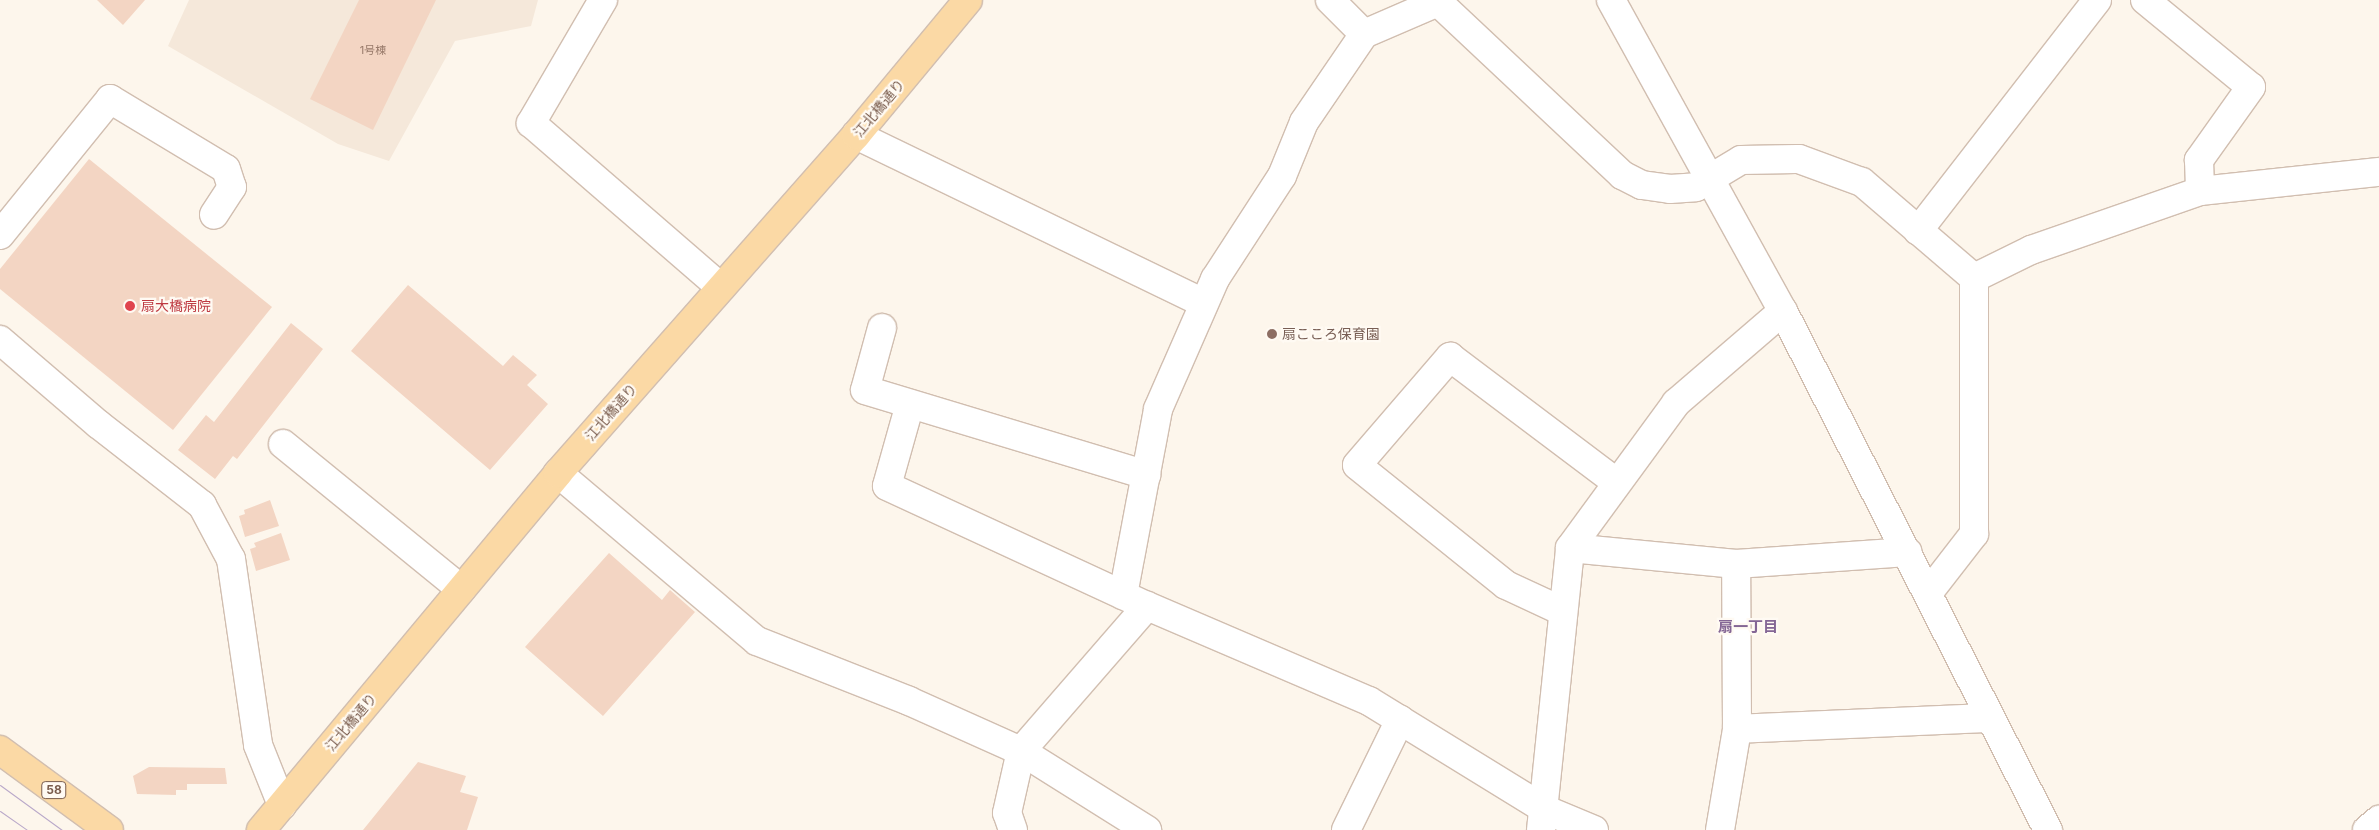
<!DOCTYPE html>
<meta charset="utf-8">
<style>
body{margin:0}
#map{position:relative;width:2379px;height:830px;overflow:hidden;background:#fdf6ec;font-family:Inter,"Noto Sans JP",sans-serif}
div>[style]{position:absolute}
.residential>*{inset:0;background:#f5e8da}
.building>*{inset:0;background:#f3d5c3}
.roads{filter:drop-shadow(1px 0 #d1beb0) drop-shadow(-1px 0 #d1beb0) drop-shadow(0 1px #d1beb0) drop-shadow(0 -1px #d1beb0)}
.minor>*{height:28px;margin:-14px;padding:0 14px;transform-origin:14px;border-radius:14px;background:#fff}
.major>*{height:28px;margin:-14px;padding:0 14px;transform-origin:14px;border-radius:14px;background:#fbd9a5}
.tram>*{height:1px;margin:-0.5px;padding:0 0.5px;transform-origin:0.5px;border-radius:0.5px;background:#b9a8c9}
.dots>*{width:14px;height:14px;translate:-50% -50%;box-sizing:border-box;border:2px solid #fffaf3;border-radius:50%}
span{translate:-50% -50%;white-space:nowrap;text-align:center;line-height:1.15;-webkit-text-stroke:4.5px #fffaf3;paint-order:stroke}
.number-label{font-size:11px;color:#987a6a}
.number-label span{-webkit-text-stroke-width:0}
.shield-label span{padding:1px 4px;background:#fffaf3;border:1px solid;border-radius:4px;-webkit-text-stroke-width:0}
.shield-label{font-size:12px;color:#7a5c4d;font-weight:700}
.street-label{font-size:14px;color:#7a5c4d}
.health-label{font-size:14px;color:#be3a42}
.left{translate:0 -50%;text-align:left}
.education-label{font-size:14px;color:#785e54}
.neighbourhood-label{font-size:15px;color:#846695;font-weight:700}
</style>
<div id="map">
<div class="residential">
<i style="clip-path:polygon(189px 0,538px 0,531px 26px,455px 41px,389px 161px,338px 144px,168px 46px)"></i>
</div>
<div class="building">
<i style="clip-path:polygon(97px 0,145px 0,123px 25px)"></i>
<i style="clip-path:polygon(359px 0,436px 0,373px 130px,310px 99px)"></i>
<i style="clip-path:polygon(89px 159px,272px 307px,173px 430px,0 289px,0 269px)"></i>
<i style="clip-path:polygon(408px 285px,503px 366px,513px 355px,537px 375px,527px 385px,548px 404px,490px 470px,351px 351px)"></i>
<i style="clip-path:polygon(291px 323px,323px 349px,237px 459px,233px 456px,215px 479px,178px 450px,206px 415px,214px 422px)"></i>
<i style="clip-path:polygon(270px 500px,279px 526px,245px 537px,239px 516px,245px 514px,244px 510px)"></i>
<i style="clip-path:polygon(281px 533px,290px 560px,256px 571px,250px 549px,256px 547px,254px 543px)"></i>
<i style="clip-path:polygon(609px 553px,662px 600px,670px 590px,695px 612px,603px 716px,525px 647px)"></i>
<i style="clip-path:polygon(418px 762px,466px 776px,460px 792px,478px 797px,467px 830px,363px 830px)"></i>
<i style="clip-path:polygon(149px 767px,225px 768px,227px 784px,187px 784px,187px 790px,176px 790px,176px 795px,137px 794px,133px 776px)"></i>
</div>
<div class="roads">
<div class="minor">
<i style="left:603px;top:0;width:143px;rotate:120.3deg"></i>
<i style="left:531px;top:123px;width:250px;rotate:40.9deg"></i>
<i style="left:1330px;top:0;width:48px;rotate:45deg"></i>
<i style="left:1611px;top:0;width:355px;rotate:61.1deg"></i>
<i style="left:1783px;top:311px;width:583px;rotate:62.95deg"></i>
<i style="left:2145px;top:0;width:137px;rotate:39.4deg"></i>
<i style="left:2251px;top:87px;width:90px;rotate:125.5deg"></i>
<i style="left:2199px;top:160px;width:31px;rotate:88deg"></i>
<i style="left:856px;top:135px;width:386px;rotate:25.8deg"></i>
<i style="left:1918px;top:231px;width:292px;rotate:-52.2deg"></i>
<i style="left:0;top:235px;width:175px;rotate:-51deg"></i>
<i style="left:110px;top:99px;width:135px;rotate:31.1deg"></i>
<i style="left:226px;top:169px;width:19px;rotate:72deg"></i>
<i style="left:232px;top:187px;width:33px;rotate:123deg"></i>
<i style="left:1974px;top:278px;width:64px;rotate:-26.2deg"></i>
<i style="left:2031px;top:250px;width:179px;rotate:-19.2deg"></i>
<i style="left:2200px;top:191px;width:180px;rotate:-6.1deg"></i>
<i style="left:882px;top:328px;width:64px;rotate:105.3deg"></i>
<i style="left:865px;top:390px;width:294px;rotate:16.8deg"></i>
<i style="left:0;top:340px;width:129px;rotate:40.6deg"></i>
<i style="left:98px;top:424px;width:132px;rotate:37.9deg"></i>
<i style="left:202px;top:505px;width:61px;rotate:61.8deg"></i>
<i style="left:231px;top:559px;width:188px;rotate:81.7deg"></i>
<i style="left:258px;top:745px;width:65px;rotate:68.2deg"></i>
<i style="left:910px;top:404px;width:85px;rotate:105.7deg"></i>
<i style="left:887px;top:486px;width:286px;rotate:24.8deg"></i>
<i style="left:1147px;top:606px;width:241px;rotate:23.2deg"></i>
<i style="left:1369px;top:701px;width:208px;rotate:31.6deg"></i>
<i style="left:1546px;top:810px;width:52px;rotate:22.6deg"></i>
<i style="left:283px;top:444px;width:230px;rotate:39.2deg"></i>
<i style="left:558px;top:473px;width:260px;rotate:40.2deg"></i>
<i style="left:757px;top:641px;width:163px;rotate:21.5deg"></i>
<i style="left:909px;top:701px;width:123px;rotate:24.1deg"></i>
<i style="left:1021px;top:751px;width:149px;rotate:32.1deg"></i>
<i style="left:1570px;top:548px;width:167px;rotate:5.5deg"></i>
<i style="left:1736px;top:564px;width:172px;rotate:-4deg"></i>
<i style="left:1123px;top:595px;width:189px;rotate:-79.3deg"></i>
<i style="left:1158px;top:409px;width:142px;rotate:-66.3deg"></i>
<i style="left:1215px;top:279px;width:123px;rotate:-57deg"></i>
<i style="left:1282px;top:176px;width:58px;rotate:-67.8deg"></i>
<i style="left:1304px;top:122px;width:107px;rotate:-55.7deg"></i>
<i style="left:1364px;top:34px;width:81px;rotate:-23.4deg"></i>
<i style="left:1438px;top:2px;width:253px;rotate:43.2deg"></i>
<i style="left:1622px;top:175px;width:22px;rotate:27deg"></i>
<i style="left:1642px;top:185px;width:28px;rotate:8deg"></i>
<i style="left:1670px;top:189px;width:26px;rotate:-4deg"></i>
<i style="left:1696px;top:187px;width:52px;rotate:-31deg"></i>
<i style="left:1741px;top:160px;width:58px;rotate:-1deg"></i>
<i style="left:1799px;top:159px;width:67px;rotate:20.1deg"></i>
<i style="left:1862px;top:182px;width:148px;rotate:40.6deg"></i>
<i style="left:1974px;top:278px;width:256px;rotate:90deg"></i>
<i style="left:1974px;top:534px;width:73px;rotate:127.8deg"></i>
<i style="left:1562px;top:611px;width:62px;rotate:-155.1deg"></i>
<i style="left:1506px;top:585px;width:191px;rotate:-141.2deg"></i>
<i style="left:1357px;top:465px;width:143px;rotate:-49.3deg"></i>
<i style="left:1450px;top:357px;width:208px;rotate:37deg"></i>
<i style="left:1737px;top:729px;width:253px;rotate:-2.5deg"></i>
<i style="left:1013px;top:830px;width:18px;rotate:-109deg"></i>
<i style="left:1007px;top:813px;width:64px;rotate:-77.3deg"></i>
<i style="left:1021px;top:751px;width:192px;rotate:-49deg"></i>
<i style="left:1346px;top:830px;width:123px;rotate:-63.9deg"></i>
<i style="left:1541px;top:830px;width:283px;rotate:-84.1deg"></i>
<i style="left:1570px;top:548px;width:180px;rotate:-53.8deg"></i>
<i style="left:1676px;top:403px;width:141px;rotate:-40.7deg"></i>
<i style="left:1720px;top:830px;width:102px;rotate:-80.4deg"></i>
<i style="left:1737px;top:729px;width:165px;rotate:-90.3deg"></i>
<i style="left:2367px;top:830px;width:16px;rotate:-40deg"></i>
</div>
<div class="major">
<i style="left:0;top:750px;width:135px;rotate:36.3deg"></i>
<i style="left:261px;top:830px;width:464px;rotate:-50.2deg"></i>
<i style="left:558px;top:473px;width:451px;rotate:-48.6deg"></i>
<i style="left:856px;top:135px;width:175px;rotate:-50.3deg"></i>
</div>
</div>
<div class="tram">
<i style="left:0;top:785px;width:77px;rotate:36deg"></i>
<i style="left:0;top:811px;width:33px;rotate:35deg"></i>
</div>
<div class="dots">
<i style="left:130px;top:306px;background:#e0444e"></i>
<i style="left:1272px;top:334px;background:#8d6e63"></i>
</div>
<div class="number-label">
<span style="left:373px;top:50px">1号棟</span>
</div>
<div class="shield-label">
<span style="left:54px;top:790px">58</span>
</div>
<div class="street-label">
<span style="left:879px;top:108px;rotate:-50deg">江北橋通り</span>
<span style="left:611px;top:412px;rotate:-49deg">江北橋通り</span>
<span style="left:351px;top:722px;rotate:-50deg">江北橋通り</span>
</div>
<div class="health-label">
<span class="left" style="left:141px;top:306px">扇大橋病院</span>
</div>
<div class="education-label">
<span class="left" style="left:1282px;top:334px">扇こころ保育園</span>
</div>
<div class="neighbourhood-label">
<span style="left:1748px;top:627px">扇一丁目</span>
</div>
</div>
